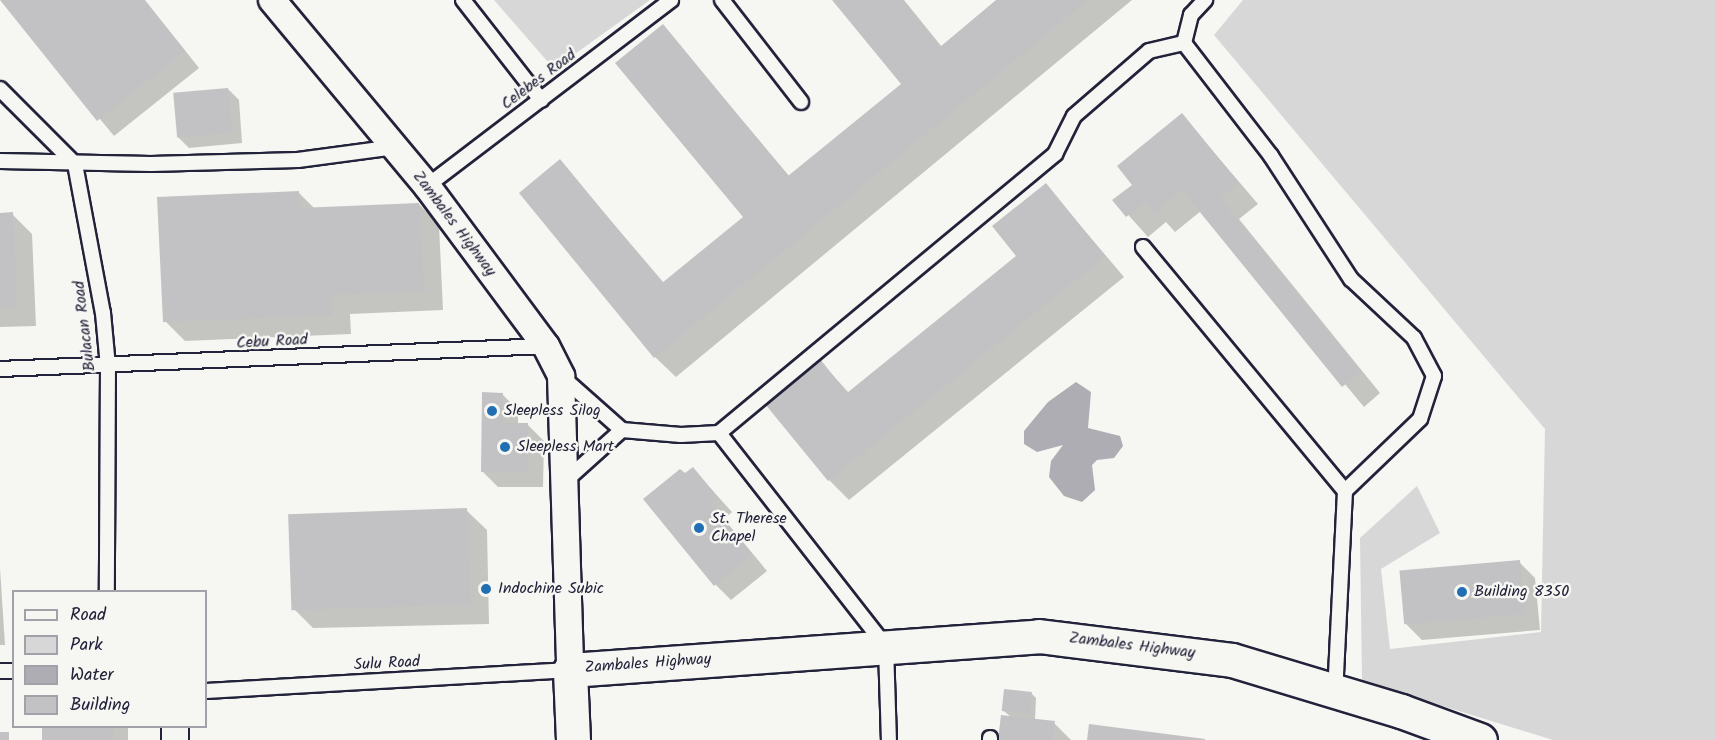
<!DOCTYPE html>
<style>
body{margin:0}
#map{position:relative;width:1715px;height:740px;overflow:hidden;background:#f6f6f2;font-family:Kalam,sans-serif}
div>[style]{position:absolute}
.green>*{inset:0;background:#d7d7d7}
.water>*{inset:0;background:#adadb3}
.shadow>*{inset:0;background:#0003;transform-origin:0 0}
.building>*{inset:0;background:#c2c2c4;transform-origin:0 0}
.roads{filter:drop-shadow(2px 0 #22223b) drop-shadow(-2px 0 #22223b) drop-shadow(0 2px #22223b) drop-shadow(0 -2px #22223b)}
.lane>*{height:14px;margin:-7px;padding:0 7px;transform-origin:7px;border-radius:7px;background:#f6f6f2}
.street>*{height:26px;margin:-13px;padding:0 13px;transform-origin:13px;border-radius:13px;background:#f6f6f2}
.secondary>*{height:33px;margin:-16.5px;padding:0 16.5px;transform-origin:16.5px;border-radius:16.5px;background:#f6f6f2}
.dots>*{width:16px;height:16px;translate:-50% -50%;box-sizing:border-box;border:3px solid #f6f6f2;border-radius:50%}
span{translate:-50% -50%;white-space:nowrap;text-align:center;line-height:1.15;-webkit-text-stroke:5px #f6f6f2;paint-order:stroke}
.street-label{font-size:16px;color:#22223b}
.poi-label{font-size:16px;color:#22223b}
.left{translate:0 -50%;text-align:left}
.legend{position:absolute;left:12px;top:590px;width:195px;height:138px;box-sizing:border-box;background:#f6f6f2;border:2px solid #a1a1a9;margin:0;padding:8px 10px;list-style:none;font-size:18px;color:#22223b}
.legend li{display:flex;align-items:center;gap:12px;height:30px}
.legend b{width:30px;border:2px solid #a1a1a9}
</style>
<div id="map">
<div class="green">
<i style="clip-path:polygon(494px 0,650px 0,554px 69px)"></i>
<i style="clip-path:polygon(1243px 0,1715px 0,1715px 740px,1553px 740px,1362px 681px,1360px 538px,1417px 486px,1440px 533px,1381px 569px,1390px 649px,1541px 632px,1545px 429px,1214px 35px)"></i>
</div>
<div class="water">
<i style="clip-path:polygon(1076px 382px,1091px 392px,1088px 428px,1120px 436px,1123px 446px,1114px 458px,1097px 460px,1092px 465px,1095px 490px,1082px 502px,1064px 496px,1049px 477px,1051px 461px,1063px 445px,1037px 452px,1024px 444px,1024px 431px,1048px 402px)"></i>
</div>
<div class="shadow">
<i style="clip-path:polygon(2px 0,145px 0,199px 68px,114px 136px)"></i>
<i style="clip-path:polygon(834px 0,904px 0,942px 47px,999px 0,1132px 0,676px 377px,655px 357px,560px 161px,664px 283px,745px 217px,663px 26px,790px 177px,903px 84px)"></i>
<i style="clip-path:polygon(228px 89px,239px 100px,242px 143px,189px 148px,178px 137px)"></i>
<i style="clip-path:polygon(1182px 115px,1258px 204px,1239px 219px,1380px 393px,1364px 407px,1201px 211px,1175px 232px,1166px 222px,1148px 237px,1115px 200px,1134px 185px)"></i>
<i style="clip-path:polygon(1046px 185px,1124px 277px,849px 500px,829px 480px,820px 361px,849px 393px,1018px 256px)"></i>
<i style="clip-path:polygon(298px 192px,315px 209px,419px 204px,439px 225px,443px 310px,350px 314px,351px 334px,185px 341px,165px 321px)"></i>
<i style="clip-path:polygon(0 214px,12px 214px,32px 234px,36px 326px,0 327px)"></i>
<i style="clip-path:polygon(502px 394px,518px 410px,518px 425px,528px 425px,544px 441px,543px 487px,498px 487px,482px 471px)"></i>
<i style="clip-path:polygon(693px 469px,732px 512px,724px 519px,767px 571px,731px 600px,716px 585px)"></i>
<i style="clip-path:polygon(466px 510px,487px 530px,489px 624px,313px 628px,293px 608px)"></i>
<i style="clip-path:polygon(1519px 562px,1535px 578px,1540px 630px,1422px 640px,1406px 624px)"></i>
<i style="clip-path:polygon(0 568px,5px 645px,0 645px)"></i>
<i style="clip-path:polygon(1031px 693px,1036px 698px,1035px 720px,1054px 723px,1071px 740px,999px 740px,1011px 717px,1004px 711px)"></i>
<i style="left:43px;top:726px;width:85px;height:14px"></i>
</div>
<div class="building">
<i style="clip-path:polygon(0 0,144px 0,185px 51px,97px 121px)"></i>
<i style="clip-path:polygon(832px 0,902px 0,940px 47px,996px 0,1088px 0,654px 358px,519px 193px,560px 159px,662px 283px,743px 217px,615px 63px,663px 24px,788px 176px,901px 84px)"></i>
<i style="left:228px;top:88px;width:45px;height:55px;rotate:85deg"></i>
<i style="clip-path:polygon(1182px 113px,1239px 183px,1220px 198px,1361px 372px,1342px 387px,1182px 190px,1154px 213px,1146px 202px,1126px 217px,1112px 200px,1132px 185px,1117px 166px)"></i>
<i style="clip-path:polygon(1046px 183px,1105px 256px,828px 481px,765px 404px,820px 359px,847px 393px,1016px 256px,992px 226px)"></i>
<i style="clip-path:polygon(299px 191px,299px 208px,419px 203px,424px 291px,331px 295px,332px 315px,163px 322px,157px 197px)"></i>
<i style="clip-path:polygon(13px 212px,17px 306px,0 307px,0 213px)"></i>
<i style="clip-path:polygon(482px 392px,503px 393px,502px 423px,528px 423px,528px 472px,481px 472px)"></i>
<i style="clip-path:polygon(693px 467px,717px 496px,709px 502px,752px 554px,714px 586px,643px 499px,680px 469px,685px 473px)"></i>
<i style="left:467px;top:508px;width:96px;height:179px;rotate:88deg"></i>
<i style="left:1520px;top:560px;width:54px;height:121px;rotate:85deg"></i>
<i style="left:1004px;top:689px;width:28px;height:22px;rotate:6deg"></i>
<i style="clip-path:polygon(1001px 715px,1055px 721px,1052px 740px,998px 740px)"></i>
<i style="clip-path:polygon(1089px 724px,1205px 739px,1205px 740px,1087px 740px)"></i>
<i style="left:42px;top:726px;width:71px;height:14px"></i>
<i style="left:0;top:732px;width:9px;height:8px"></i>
</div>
<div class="roads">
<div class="lane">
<i style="left:463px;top:0;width:127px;rotate:52deg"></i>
<i style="left:722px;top:0;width:129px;rotate:52.2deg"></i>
<i style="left:1184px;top:43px;width:143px;rotate:52.4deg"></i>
<i style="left:1271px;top:156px;width:147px;rotate:57deg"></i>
<i style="left:1351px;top:279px;width:86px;rotate:43.1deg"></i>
<i style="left:1414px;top:338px;width:43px;rotate:62.2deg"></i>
<i style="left:1434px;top:376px;width:45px;rotate:108deg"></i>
<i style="left:1420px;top:419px;width:104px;rotate:136.2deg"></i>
<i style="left:1184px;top:43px;width:29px;rotate:-76deg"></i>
<i style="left:1191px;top:15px;width:21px;rotate:-47deg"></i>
<i style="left:0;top:89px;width:106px;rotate:45deg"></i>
<i style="left:75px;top:164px;width:152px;rotate:79.4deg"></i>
<i style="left:103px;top:313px;width:54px;rotate:84.7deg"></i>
<i style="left:108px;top:367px;width:225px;rotate:90.3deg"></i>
<i style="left:0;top:161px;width:151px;rotate:1.1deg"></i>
<i style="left:151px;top:164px;width:147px;rotate:-1.6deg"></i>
<i style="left:298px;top:160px;width:98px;rotate:-7.6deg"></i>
<i style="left:427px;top:186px;width:307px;rotate:-37.3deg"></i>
<i style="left:1143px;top:247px;width:317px;rotate:50.4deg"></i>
<i style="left:1345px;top:491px;width:201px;rotate:92.8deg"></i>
<i style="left:0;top:369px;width:546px;rotate:-2.41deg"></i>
<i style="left:561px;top:376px;width:81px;rotate:41.5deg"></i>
<i style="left:719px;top:433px;width:271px;rotate:52deg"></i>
<i style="left:886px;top:647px;width:93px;rotate:88.2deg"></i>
<i style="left:564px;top:482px;width:78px;rotate:-41.9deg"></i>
<i style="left:622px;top:430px;width:59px;rotate:4.8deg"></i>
<i style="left:681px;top:435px;width:38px;rotate:-3deg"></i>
<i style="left:719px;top:433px;width:437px;rotate:-39.7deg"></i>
<i style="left:1055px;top:154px;width:42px;rotate:-63.4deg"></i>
<i style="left:1074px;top:116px;width:99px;rotate:-40.9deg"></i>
<i style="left:1149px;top:51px;width:36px;rotate:-13deg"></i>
<i style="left:0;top:671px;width:14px"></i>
<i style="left:206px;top:691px;width:365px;rotate:-3.3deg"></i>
<i style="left:990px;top:740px;width:2px;rotate:-90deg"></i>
</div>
<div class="street">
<i style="left:272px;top:0;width:242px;rotate:50.2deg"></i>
<i style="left:427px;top:186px;width:199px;rotate:53.4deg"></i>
<i style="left:546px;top:346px;width:34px;rotate:63deg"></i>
<i style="left:561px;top:376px;width:294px;rotate:88.2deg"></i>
<i style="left:175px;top:726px;width:14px;rotate:90deg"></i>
</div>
<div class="secondary">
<i style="left:573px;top:740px;width:70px;rotate:-92.5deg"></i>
<i style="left:570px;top:670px;width:470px;rotate:-4.1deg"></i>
<i style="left:1039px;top:636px;width:194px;rotate:7.1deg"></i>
<i style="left:1232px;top:660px;width:177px;rotate:16.8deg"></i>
<i style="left:1401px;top:711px;width:84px;rotate:20.2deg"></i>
</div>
</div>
<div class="dots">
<i style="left:492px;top:411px;background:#1f6fb2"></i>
<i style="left:505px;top:447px;background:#1f6fb2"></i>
<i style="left:699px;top:528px;background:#1f6fb2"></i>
<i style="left:486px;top:589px;background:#1f6fb2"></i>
<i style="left:1462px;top:592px;background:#1f6fb2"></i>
</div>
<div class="street-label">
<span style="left:539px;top:80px;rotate:-37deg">Celebes Road</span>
<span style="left:454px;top:224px;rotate:53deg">Zambales Highway</span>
<span style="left:85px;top:326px;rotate:-97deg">Bulacan Road</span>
<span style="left:272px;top:342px;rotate:-3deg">Cebu Road</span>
<span style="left:1132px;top:646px;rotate:7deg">Zambales Highway</span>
<span style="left:387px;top:664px;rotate:-3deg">Sulu Road</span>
<span style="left:648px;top:664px;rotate:-4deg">Zambales Highway</span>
</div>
<div class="poi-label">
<span class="left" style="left:504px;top:411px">Sleepless Silog</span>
<span class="left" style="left:517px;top:447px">Sleepless Mart</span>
<span class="left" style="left:711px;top:528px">St. Therese<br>Chapel</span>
<span class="left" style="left:498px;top:589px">Indochine Subic</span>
<span class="left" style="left:1474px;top:592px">Building 8350</span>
</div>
<ul class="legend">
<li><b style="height:8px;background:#f6f6f2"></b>Road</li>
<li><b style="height:16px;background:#d7d7d7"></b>Park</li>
<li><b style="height:16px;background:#adadb3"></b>Water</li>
<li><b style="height:16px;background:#c2c2c4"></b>Building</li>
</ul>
</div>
